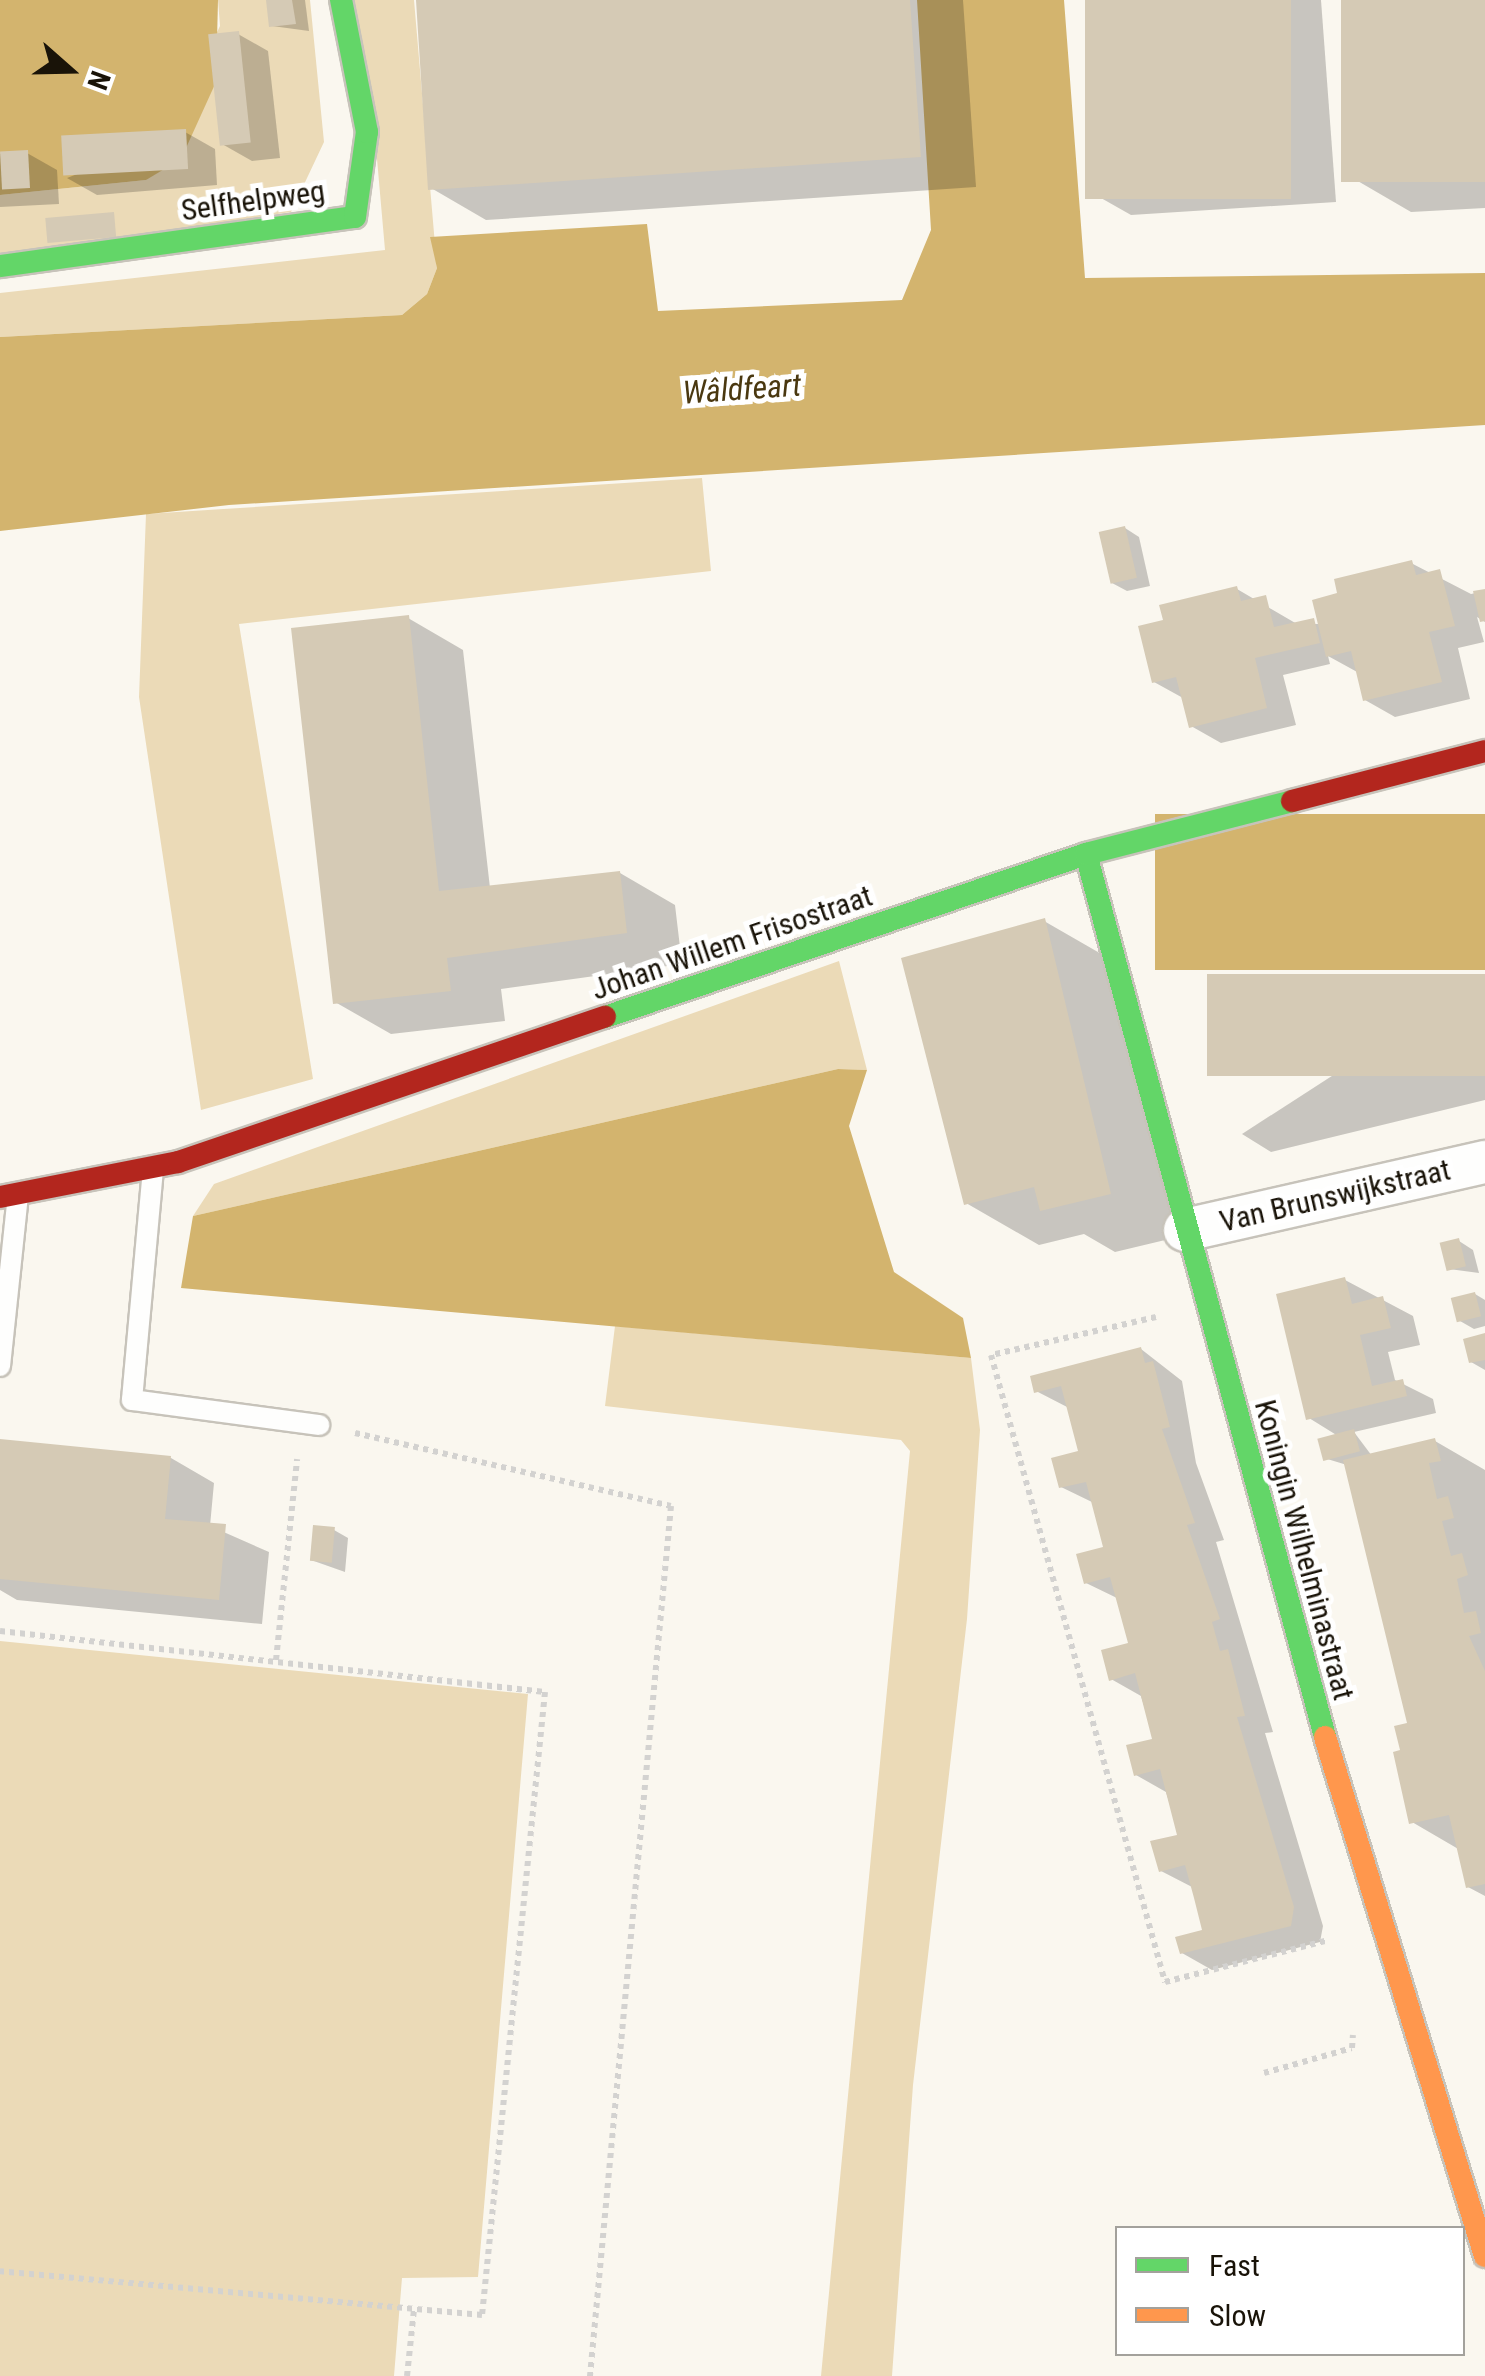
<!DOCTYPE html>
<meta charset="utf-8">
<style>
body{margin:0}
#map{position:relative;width:1485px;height:2376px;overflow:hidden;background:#faf7ef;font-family:"Roboto Condensed",sans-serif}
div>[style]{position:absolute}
.green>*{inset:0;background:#ebdab7}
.water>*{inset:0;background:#d3b46e;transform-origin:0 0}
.shadow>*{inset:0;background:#0003}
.building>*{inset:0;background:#d5cab5;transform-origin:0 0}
.path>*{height:6px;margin-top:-3px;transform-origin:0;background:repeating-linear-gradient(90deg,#d3d2d0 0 5px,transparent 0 10px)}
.roads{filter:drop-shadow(2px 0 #c7c3ba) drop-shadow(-2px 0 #c7c3ba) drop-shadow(0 2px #c7c3ba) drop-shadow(0 -2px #c7c3ba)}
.lane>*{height:20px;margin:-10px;padding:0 10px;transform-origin:10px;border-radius:10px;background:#fefefd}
.street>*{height:42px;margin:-21px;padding:0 21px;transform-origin:21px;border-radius:21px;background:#fefefd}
.fast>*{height:22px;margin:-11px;padding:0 11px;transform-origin:11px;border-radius:11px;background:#63d668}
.slow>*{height:22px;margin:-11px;padding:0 11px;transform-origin:11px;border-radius:11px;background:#ff974d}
.jam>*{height:22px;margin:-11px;padding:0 11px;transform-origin:11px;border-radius:11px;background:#b3261e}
span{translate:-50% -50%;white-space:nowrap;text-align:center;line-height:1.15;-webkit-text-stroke:10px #fff;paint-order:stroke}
.street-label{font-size:30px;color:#191308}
.water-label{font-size:32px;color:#4a3810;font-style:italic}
.legend{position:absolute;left:1115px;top:2226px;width:350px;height:130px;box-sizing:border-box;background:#fff;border:2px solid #a3a19c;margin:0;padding:12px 18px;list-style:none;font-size:30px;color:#191308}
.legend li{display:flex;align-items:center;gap:20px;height:50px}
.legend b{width:50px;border:2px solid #a3a19c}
.north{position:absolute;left:20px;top:20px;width:100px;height:100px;-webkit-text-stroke:8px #fff;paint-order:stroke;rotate:110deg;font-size:28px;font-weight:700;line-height:40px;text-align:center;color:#191308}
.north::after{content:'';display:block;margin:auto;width:35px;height:45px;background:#191308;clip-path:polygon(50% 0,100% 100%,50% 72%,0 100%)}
</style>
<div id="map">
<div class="green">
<i style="clip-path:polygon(218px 0,310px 0,324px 142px,291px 212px,0 256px,0 195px,146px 180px,220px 26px)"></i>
<i style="clip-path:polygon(343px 0,414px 0,437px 268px,427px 294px,402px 315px,0 337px,0 293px,385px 250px,377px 159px)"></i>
<i style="clip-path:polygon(702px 478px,711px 571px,239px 624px,313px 1079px,201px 1110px,139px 697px,146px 514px)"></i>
<i style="clip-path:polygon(839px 961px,867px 1070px,838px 1069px,193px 1216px,214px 1184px)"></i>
<i style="clip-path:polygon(615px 1326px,971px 1358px,980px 1430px,967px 1619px,913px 2085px,892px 2376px,821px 2376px,910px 1451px,901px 1440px,605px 1406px)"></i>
<i style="clip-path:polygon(0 1641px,528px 1694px,478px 2277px,402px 2278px,394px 2376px,0 2376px)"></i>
</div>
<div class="water">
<i style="clip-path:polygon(0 0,218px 0,216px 82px,181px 159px,146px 180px,0 195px)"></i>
<i style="clip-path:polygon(917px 0,1064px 0,1085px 278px,1485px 273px,1485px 425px,229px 505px,0 531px,0 337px,402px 315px,427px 294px,437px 268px,430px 237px,647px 224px,658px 311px,902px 300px,931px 230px)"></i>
<i style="left:1485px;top:814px;width:156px;height:330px;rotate:90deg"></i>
<i style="clip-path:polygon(838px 1069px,867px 1070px,849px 1126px,894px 1272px,963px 1318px,971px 1358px,181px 1288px,193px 1216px)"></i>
</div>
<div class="shadow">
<i style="clip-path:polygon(268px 0,305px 0,309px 31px,272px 26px)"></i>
<i style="clip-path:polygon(418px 0,963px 0,976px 187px,486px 220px,431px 188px)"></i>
<i style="clip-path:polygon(1088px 0,1321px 0,1336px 202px,1131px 215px,1101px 198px)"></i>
<i style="clip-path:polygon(1344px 0,1485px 0,1485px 208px,1411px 212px,1356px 180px)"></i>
<i style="clip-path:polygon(238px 34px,268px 51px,280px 158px,252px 161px,222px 144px)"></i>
<i style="clip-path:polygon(185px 132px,215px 149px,217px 185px,97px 195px,67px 178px)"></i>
<i style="clip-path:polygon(27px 153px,57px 170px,59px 204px,0 207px,0 154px)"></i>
<i style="clip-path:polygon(1125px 528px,1139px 537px,1150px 586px,1127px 591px,1112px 583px)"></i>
<i style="clip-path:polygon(1411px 563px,1471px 594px,1485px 591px,1485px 622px,1477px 617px,1484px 642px,1458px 648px,1470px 699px,1395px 717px,1365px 700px,1359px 673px,1328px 656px,1330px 664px,1283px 675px,1296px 725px,1221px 743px,1191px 726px,1183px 698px,1154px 682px,1166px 622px,1237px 589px,1297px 624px,1321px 624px,1340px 595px)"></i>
<i style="clip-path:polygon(408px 618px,463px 650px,490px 888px,620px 873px,675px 905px,682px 964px,501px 989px,505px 1021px,391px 1034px,335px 1002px)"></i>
<i style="clip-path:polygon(1044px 921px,1117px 963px,1182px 1236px,1115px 1252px,1084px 1234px,1039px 1245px,966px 1203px)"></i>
<i style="clip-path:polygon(1485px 977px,1485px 1100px,1271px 1152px,1242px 1134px)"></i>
<i style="clip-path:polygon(1459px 1241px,1473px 1250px,1479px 1273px,1449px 1269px)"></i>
<i style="clip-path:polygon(1345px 1280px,1413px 1316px,1420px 1345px,1388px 1352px,1395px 1380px,1433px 1399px,1436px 1413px,1354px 1432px,1372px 1456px,1435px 1441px,1485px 1470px,1485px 1896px,1468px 1887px,1460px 1850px,1412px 1822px,1403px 1752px,1410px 1725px,1347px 1465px,1324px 1458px,1338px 1436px,1309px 1418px)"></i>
<i style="clip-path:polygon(1475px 1294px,1485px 1300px,1485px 1326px,1474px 1329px,1460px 1321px)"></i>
<i style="clip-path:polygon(1485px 1336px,1485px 1370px,1471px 1362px)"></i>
<i style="clip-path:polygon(1141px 1349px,1182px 1381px,1196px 1463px,1224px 1540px,1216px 1542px,1273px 1732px,1265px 1733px,1323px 1926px,1320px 1942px,1212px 1970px,1182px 1953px,1205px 1932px,1194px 1888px,1161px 1871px,1180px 1837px,1166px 1792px,1136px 1775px,1155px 1740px,1141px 1696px,1111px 1679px,1131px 1644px,1119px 1599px,1086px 1583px,1106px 1548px,1094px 1503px,1061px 1487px,1081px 1453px,1069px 1408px,1036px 1391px)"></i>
<i style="clip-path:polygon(0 1442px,171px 1458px,214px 1483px,210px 1526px,269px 1552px,262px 1624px,17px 1600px,0 1590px)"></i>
<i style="clip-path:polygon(334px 1530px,348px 1538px,345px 1572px,311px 1560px)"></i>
</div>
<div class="building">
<i style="clip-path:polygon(266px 0,292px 0,296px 24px,269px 27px)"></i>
<i style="clip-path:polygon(416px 0,910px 0,921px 157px,428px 190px)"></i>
<i style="left:1085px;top:0;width:206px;height:199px"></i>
<i style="left:1341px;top:0;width:144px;height:182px"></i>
<i style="left:239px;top:31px;width:112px;height:31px;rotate:84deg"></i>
<i style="left:186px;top:129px;width:40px;height:125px;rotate:87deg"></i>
<i style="left:28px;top:150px;width:38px;height:28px;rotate:87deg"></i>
<i style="left:114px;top:212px;width:25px;height:69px;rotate:85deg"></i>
<i style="left:1125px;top:526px;width:53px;height:27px;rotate:77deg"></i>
<i style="clip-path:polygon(1412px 560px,1416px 575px,1440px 569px,1455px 626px,1429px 632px,1442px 682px,1363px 701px,1351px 651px,1326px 657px,1312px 600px,1337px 593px,1334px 579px)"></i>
<i style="clip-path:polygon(1237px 586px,1241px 601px,1266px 595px,1274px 627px,1314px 618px,1320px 643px,1255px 658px,1267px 708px,1189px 728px,1176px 677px,1152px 683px,1138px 626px,1163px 620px,1159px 605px)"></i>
<i style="clip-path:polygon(1485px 589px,1485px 621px,1480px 622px,1473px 591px)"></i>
<i style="clip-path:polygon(409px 615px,439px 891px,620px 871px,627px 933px,447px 958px,451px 991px,333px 1004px,291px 628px)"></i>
<i style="clip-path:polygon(1045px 918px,1111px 1194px,1040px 1211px,1034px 1187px,964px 1205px,901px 958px)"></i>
<i style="left:1485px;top:974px;width:102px;height:278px;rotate:90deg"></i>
<i style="left:1459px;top:1238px;width:29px;height:20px;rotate:76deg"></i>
<i style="clip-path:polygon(1345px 1277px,1352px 1304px,1383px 1296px,1391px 1328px,1360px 1335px,1372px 1386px,1403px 1379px,1407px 1396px,1306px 1420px,1276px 1294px)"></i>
<i style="left:1475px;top:1292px;width:25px;height:25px;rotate:76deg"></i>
<i style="clip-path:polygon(1485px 1333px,1485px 1360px,1469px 1363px,1463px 1339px)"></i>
<i style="clip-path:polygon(1141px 1347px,1145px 1363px,1153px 1361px,1170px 1427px,1162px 1429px,1195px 1523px,1187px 1525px,1220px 1619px,1212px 1622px,1220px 1651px,1228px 1649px,1245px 1716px,1237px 1717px,1294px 1907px,1291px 1926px,1180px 1954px,1175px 1937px,1202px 1930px,1194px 1898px,1185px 1865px,1159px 1872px,1150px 1841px,1177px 1835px,1160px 1769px,1134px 1776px,1126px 1745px,1152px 1739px,1135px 1673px,1109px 1681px,1101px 1650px,1128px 1643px,1110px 1577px,1084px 1584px,1076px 1554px,1103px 1547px,1086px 1482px,1059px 1488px,1051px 1458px,1078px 1451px,1061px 1386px,1034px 1393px,1030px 1376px)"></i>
<i style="left:1354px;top:1429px;width:23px;height:38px;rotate:75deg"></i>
<i style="clip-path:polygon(1435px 1438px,1441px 1461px,1429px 1463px,1437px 1499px,1448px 1496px,1454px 1518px,1442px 1521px,1451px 1556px,1462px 1553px,1468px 1575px,1457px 1579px,1464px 1613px,1476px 1611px,1481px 1633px,1469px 1636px,1485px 1671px,1485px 1884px,1466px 1888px,1449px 1815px,1409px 1824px,1393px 1752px,1400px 1750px,1394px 1726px,1407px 1723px,1343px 1460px)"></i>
<i style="clip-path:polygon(0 1439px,171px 1456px,165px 1519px,226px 1524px,219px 1600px,0 1579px)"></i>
<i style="left:313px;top:1525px;width:22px;height:36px;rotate:5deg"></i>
</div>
<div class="path">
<i style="left:1156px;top:1317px;width:169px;rotate:167deg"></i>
<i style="left:991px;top:1355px;width:651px;rotate:74.49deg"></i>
<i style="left:1165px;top:1982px;width:168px;rotate:-14.4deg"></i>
<i style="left:355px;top:1433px;width:324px;rotate:13deg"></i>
<i style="left:671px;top:1506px;width:874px;rotate:95.32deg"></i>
<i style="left:0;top:1631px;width:548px;rotate:6.39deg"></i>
<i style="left:545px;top:1692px;width:626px;rotate:95.77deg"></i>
<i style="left:482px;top:2315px;width:484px;rotate:-174.8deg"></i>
<i style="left:276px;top:1660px;width:202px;rotate:-84deg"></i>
<i style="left:1264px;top:2073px;width:91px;rotate:-15.9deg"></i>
<i style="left:1352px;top:2048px;width:13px;rotate:-86deg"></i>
<i style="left:407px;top:2376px;width:67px;rotate:-84deg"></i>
</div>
<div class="roads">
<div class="lane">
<i style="left:153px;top:1169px;width:232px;rotate:95.2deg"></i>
<i style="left:132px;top:1400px;width:189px;rotate:7.6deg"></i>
<i style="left:0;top:1366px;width:171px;rotate:-84deg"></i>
</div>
<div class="street">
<i style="left:1185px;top:1230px;width:308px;rotate:-12.8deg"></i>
</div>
<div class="fast">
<i style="left:0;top:266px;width:358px;rotate:-7.9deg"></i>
<i style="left:355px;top:217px;width:86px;rotate:-82deg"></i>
<i style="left:367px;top:132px;width:135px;rotate:-101.1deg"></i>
<i style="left:1086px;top:854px;width:915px;rotate:74.85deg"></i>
<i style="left:605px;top:1017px;width:508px;rotate:-18.72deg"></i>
<i style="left:1086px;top:854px;width:213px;rotate:-14.4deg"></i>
</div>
<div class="slow">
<i style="left:1325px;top:1737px;width:543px;rotate:72.87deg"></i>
</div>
<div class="jam">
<i style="left:1292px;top:801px;width:199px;rotate:-14.5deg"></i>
<i style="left:0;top:1197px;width:181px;rotate:-11.1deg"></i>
<i style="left:178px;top:1162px;width:451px;rotate:-18.8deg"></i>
</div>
</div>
<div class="street-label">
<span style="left:253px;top:201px;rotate:-8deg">Selfhelpweg</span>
<span style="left:732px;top:943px;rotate:-19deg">Johan Willem Frisostraat</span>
<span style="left:1335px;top:1196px;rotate:-13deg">Van Brunswijkstraat</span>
<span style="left:1304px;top:1550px;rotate:75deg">Koningin Wilhelminastraat</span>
</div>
<div class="water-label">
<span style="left:742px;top:389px;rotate:-4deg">Wâldfeart</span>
</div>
<ul class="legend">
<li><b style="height:12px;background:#63d668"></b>Fast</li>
<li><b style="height:12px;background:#ff974d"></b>Slow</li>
</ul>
<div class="north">N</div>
</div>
